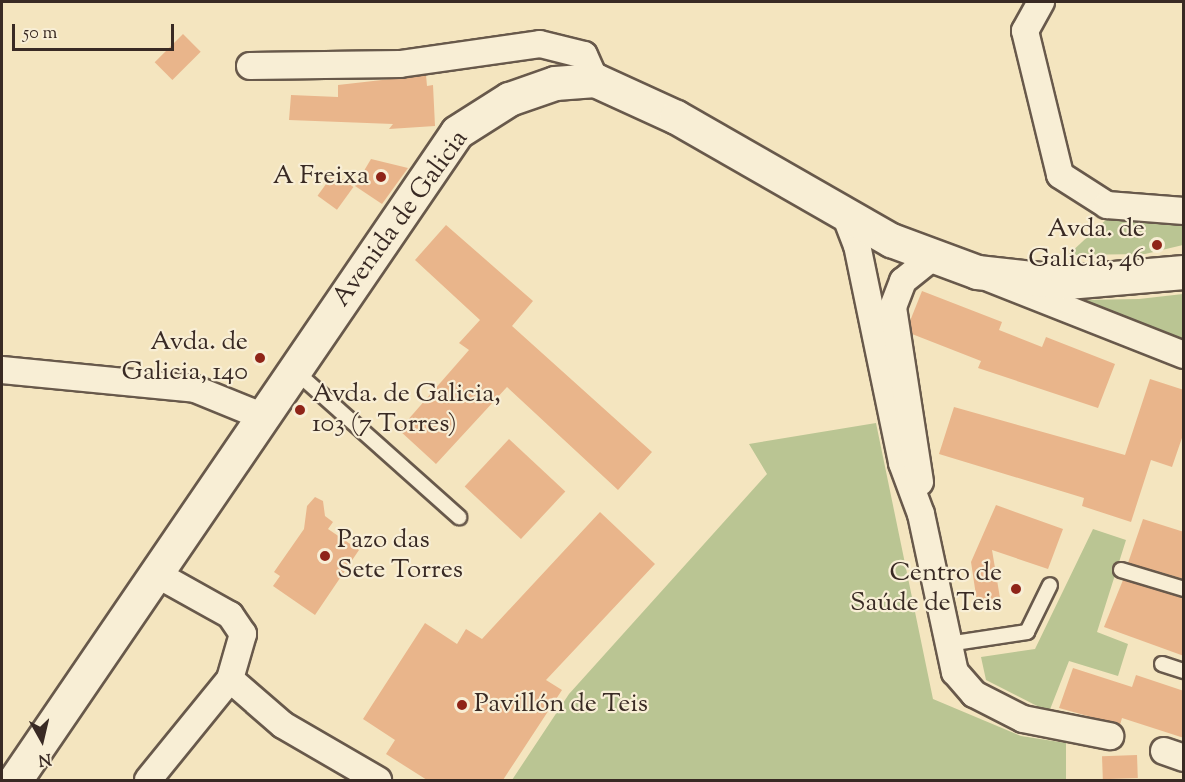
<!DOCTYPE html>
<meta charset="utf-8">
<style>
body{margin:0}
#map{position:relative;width:1185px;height:782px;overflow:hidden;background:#f4e5bf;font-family:"Sorts Mill Goudy",serif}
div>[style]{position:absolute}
.green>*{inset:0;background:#bac593}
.building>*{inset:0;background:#e9b58b;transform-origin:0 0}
.roads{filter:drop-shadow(2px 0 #68594b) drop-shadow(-2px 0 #68594b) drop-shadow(0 2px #68594b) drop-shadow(0 -2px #68594b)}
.lane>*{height:14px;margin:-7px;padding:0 7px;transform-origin:7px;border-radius:7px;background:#f8eed5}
.street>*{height:26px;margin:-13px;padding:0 13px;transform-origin:13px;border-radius:13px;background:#f8eed5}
.secondary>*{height:33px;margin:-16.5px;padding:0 16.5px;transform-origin:16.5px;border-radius:16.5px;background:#f8eed5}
.dots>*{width:16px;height:16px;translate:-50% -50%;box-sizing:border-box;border:3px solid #f8eed5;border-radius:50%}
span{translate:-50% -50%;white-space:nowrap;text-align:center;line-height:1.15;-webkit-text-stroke:4.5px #f8eed5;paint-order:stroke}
.poi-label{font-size:26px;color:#392a24}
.right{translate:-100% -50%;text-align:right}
.left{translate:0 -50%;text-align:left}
.street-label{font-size:26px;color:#392a24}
.frame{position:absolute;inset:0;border:3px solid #392a24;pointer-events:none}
.north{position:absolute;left:12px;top:710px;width:60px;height:60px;-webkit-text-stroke:4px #f8eed5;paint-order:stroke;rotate:172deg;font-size:16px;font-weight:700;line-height:24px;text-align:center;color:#392a24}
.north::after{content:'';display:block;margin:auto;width:21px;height:27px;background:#392a24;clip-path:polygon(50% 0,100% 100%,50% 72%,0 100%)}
.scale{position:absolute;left:12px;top:24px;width:162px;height:27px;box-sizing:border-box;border:3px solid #392a24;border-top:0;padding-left:8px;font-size:18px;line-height:21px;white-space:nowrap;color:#392a24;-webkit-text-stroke:4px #f8eed5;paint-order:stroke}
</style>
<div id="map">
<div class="green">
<i style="clip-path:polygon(1110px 216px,1183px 218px,1183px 245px,1145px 254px,1068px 255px)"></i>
<i style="clip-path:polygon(1183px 294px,1183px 339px,1081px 300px,1139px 299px)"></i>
<i style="clip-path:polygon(876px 423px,933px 699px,1021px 736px,1066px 743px,1066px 780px,512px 780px,569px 694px,767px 474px,749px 444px)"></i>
<i style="clip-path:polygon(1093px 529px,1126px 540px,1097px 632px,1128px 644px,1118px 676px,1069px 661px,1049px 712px,986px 680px,981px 657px,1035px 649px)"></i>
</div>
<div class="building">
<i style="left:183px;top:34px;width:25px;height:40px;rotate:45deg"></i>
<i style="clip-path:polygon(426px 75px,427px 86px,433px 85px,435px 126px,389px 129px,393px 124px,289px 120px,291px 95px,338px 97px,338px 85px)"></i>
<i style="clip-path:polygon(371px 159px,408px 168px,382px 204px,355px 186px)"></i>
<i style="left:334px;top:173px;width:24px;height:28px;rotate:36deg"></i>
<i style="clip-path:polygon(446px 225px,533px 301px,512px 326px,652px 452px,618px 490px,507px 387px,436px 464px,399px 430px,469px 350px,459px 343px,480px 320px,415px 260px)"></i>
<i style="clip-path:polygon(922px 291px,1002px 322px,999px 330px,1042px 347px,1046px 337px,1115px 364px,1098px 408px,978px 368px,981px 361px,912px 334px,910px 321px)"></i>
<i style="clip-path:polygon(1150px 379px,1184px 390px,1184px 432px,1172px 467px,1151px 460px,1131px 522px,1082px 506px,1084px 498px,939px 454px,954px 407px,1125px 455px)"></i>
<i style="left:509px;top:439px;width:77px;height:65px;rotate:43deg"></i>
<i style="clip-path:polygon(315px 497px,323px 501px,325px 516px,333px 522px,328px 529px,359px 550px,315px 615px,273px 586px,280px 576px,274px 572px,304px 529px,307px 506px)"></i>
<i style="clip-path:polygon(996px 505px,1063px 529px,1048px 569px,992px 550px,1000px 598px,977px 602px,971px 562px)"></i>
<i style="clip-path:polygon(600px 512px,655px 564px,546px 680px,562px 690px,503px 780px,427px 780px,386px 754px,395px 740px,363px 719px,425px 623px,457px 644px,466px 629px,482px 639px)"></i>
<i style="clip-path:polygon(1143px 519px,1184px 532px,1184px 579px,1128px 563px)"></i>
<i style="clip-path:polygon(1123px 580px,1184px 598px,1184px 656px,1104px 627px)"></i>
<i style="clip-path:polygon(1073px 668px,1132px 687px,1136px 675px,1184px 691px,1184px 738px,1122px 718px,1120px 725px,1059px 708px)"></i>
<i style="left:1137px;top:755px;width:23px;height:35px;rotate:88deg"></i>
</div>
<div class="roads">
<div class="lane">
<i style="left:295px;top:371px;width:220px;rotate:41.7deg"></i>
<i style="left:1121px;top:570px;width:66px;rotate:16.8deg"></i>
<i style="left:948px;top:644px;width:80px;rotate:-8.6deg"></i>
<i style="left:1027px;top:632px;width:52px;rotate:-63.9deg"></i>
<i style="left:1162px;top:664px;width:23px;rotate:18deg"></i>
</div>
<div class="street">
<i style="left:1041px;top:2px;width:33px;rotate:119deg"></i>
<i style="left:1025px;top:31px;width:148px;rotate:76.3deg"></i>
<i style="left:1060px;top:175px;width:56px;rotate:32.6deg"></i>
<i style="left:1107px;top:205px;width:77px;rotate:4.5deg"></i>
<i style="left:250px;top:66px;width:150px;rotate:-0.8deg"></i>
<i style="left:400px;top:64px;width:141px;rotate:-8.1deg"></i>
<i style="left:540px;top:44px;width:45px;rotate:14deg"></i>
<i style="left:584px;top:55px;width:27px;rotate:66deg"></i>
<i style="left:846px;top:217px;width:30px;rotate:69deg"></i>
<i style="left:857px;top:245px;width:223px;rotate:78.3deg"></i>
<i style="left:902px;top:463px;width:54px;rotate:69.6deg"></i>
<i style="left:921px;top:514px;width:162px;rotate:77.9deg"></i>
<i style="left:955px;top:672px;width:29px;rotate:49deg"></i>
<i style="left:974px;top:694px;width:55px;rotate:27deg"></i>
<i style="left:1023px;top:719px;width:89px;rotate:11.1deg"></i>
<i style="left:991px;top:279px;width:207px;rotate:21.5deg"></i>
<i style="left:2px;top:370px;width:194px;rotate:5.6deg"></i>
<i style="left:195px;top:389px;width:74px;rotate:22.1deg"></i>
<i style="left:920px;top:482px;width:177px;rotate:-98.8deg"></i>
<i style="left:893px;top:307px;width:28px;rotate:-69deg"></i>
<i style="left:903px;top:281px;width:40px;rotate:-39deg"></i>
<i style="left:230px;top:679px;width:70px;rotate:41deg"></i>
<i style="left:283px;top:725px;width:110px;rotate:30.1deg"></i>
<i style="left:1164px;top:751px;width:21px;rotate:19deg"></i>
<i style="left:148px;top:780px;width:130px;rotate:-50.9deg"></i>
<i style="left:230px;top:679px;width:47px;rotate:-73.9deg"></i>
<i style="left:243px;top:634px;width:23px;rotate:-124deg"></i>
<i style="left:230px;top:615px;width:86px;rotate:-150.8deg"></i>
</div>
<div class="secondary">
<i style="left:15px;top:780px;width:784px;rotate:-55.7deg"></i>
<i style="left:457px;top:132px;width:62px;rotate:-32.4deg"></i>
<i style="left:509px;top:99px;width:49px;rotate:-19.2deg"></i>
<i style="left:555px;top:83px;width:40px;rotate:-4.3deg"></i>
<i style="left:595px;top:80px;width:89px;rotate:24.6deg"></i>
<i style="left:676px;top:117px;width:248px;rotate:29.8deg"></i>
<i style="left:891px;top:240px;width:92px;rotate:20.4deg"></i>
<i style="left:977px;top:272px;width:91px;rotate:6.3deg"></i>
<i style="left:1067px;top:282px;width:117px;rotate:-4.9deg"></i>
</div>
</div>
<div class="dots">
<i style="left:381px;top:177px;background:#8f2418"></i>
<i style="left:1157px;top:245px;background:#8f2418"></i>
<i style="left:260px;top:358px;background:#8f2418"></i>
<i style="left:300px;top:410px;background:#8f2418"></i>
<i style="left:325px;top:556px;background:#8f2418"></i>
<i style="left:1016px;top:589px;background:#8f2418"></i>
<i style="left:462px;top:705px;background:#8f2418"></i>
</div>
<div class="poi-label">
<span class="right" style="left:369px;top:177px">A Freixa</span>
<span class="right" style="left:1145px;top:245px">Avda. de<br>Galicia, 46</span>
<span class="right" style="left:248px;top:358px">Avda. de<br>Galicia, 140</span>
<span class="left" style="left:312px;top:410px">Avda. de Galicia,<br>103 (7 Torres)</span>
<span class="left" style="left:337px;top:556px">Pazo das<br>Sete Torres</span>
<span class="right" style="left:1002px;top:589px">Centro de<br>Saúde de Teis</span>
<span class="left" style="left:474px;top:705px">Pavillón de Teis</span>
</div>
<div class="street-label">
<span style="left:401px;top:219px;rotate:-54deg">Avenida de Galicia</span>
</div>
<div class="frame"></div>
<div class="north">N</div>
<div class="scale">50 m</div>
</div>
